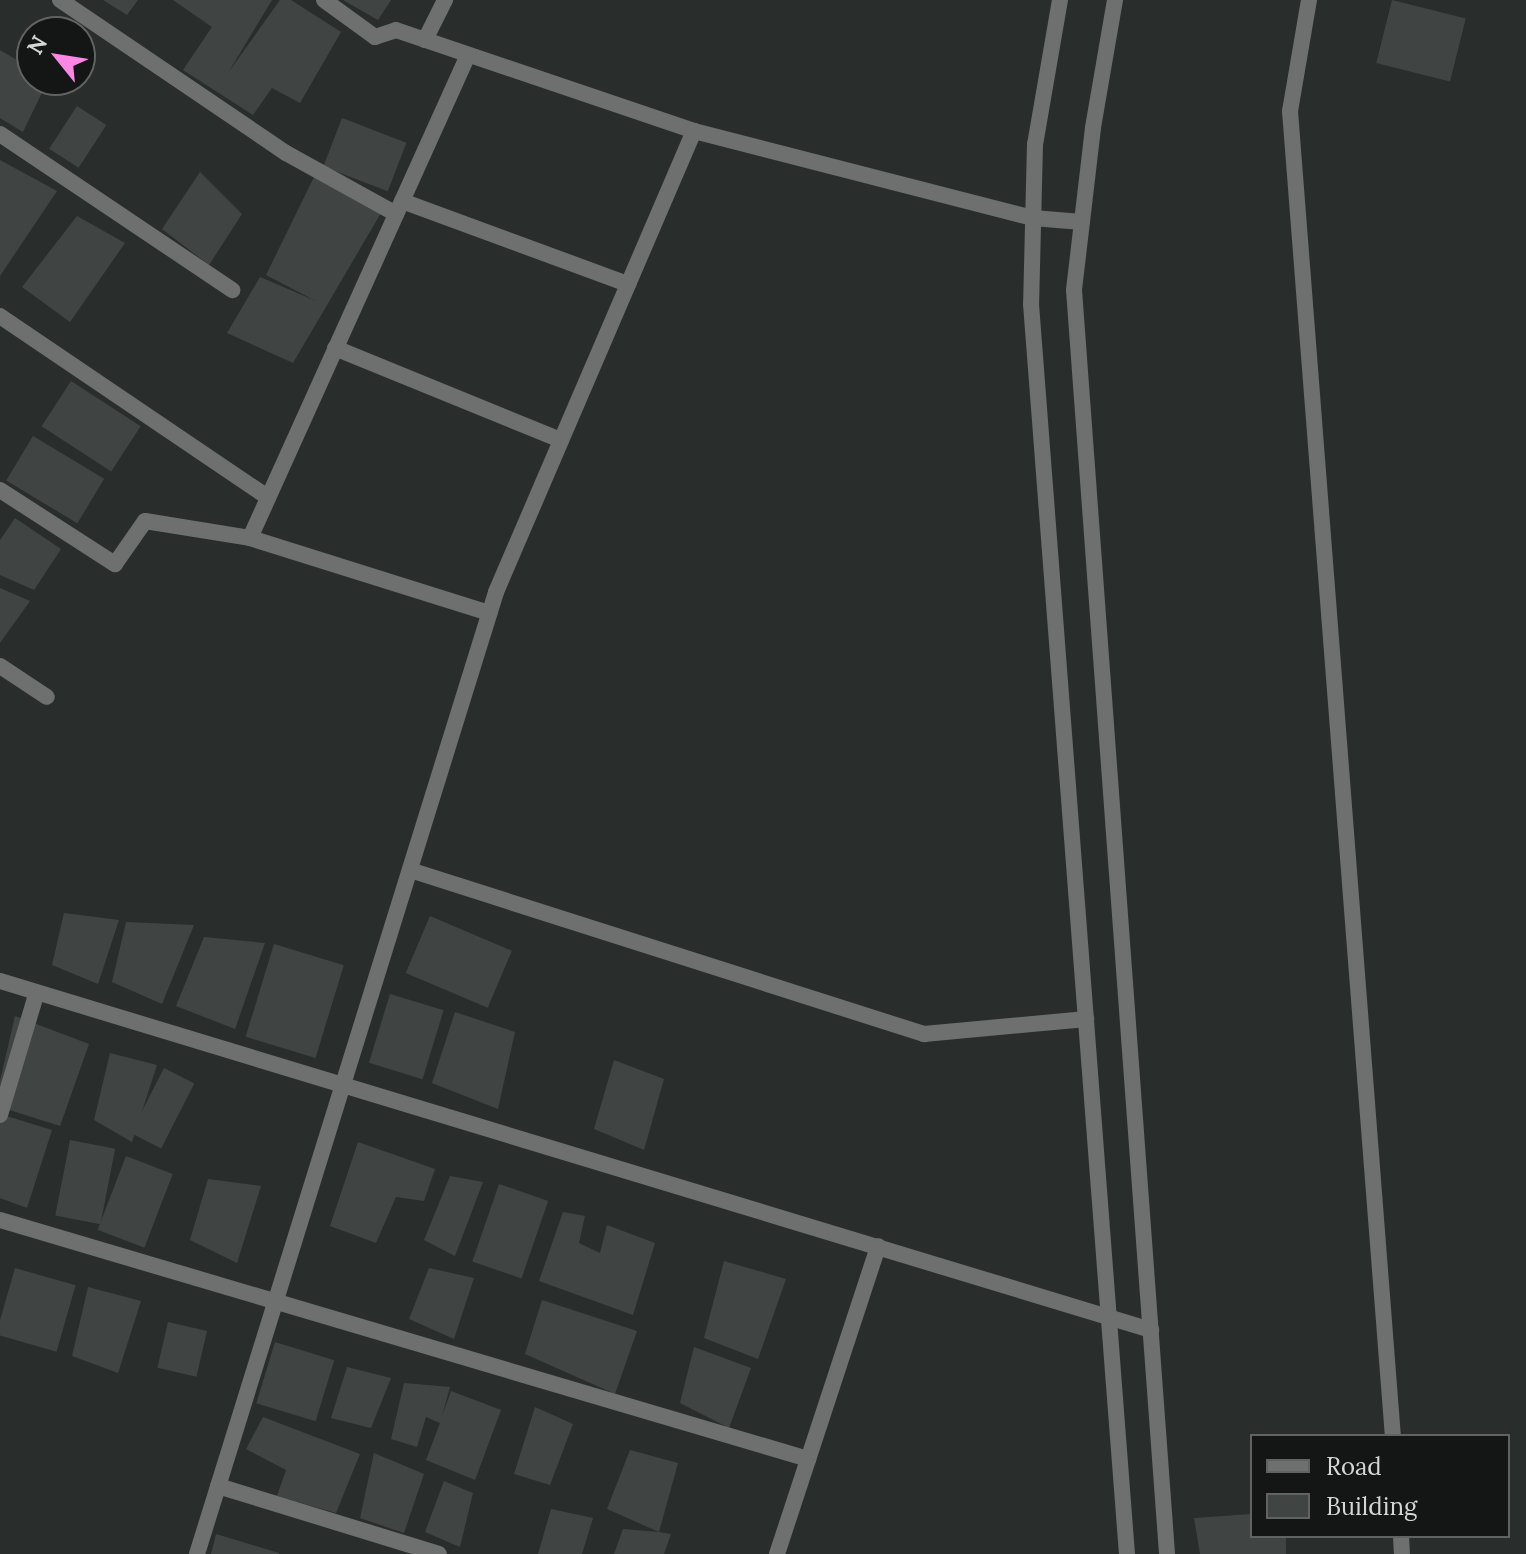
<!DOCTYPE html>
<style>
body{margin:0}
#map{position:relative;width:1526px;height:1554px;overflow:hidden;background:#292e2d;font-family:Lora,serif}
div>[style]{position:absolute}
.building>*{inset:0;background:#404543;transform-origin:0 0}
.minor>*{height:16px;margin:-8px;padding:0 8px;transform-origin:8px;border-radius:8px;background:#6e706f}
.tertiary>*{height:16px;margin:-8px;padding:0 8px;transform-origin:8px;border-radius:8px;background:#6e706f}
span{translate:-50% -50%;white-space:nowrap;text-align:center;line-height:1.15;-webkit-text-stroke:8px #141615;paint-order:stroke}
.legend{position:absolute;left:1250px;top:1434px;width:260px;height:104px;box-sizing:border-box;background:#141615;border:2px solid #606362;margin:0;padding:10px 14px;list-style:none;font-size:24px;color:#d3d7d5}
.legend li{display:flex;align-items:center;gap:16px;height:40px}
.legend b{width:40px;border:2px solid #606362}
.north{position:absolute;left:16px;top:16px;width:80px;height:80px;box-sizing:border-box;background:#141615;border:2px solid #606362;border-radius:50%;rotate:300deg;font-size:22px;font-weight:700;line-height:32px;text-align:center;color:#d3d7d5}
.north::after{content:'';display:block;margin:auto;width:28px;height:36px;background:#fb87e5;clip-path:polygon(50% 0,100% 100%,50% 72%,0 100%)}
</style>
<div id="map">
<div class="building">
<i style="clip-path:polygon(103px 0,138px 0,127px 15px)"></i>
<i style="clip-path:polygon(173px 0,272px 0,228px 73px,280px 0,291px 0,341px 32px,300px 103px,272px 88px,253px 115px,183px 70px,212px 27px)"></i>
<i style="clip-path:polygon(343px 0,391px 0,378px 20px)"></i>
<i style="left:1392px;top:0;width:76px;height:65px;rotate:14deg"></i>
<i style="clip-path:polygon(0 50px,32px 69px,32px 80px,48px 80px,23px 132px,0 118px)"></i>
<i style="left:77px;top:106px;width:35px;height:51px;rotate:33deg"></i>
<i style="left:342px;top:118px;width:69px;height:52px;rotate:21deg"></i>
<i style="clip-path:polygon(0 160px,57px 191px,0 276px)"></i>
<i style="clip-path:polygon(200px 172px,242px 214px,209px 265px,162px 229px)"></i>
<i style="clip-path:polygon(314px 177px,381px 213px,293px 363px,227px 333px,260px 277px,316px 301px,266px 275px)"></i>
<i style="clip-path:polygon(77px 216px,125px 243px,70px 322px,22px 287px)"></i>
<i style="left:71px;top:381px;width:83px;height:54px;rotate:33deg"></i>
<i style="left:33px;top:436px;width:83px;height:52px;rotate:31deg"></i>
<i style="clip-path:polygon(15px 518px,61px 549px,34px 590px,0 575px,0 540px)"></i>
<i style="clip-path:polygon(0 588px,30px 601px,0 643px)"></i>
<i style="clip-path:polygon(64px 913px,119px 920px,98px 984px,52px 965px)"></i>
<i style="left:430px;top:916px;width:89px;height:62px;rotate:23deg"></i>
<i style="clip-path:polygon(126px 922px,194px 925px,162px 1004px,112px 982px)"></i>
<i style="clip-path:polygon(204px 937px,265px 943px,235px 1029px,176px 1006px)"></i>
<i style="left:274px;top:944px;width:73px;height:97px;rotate:17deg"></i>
<i style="left:390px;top:994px;width:56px;height:72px;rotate:17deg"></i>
<i style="clip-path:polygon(455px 1012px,515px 1032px,498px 1109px,432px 1083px)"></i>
<i style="clip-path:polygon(15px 1016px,89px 1044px,60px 1126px,0 1107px,0 1081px)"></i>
<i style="clip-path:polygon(110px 1053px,157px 1065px,132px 1142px,94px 1120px)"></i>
<i style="clip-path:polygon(614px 1060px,664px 1079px,644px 1150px,594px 1129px)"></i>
<i style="left:164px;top:1068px;width:34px;height:73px;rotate:27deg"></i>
<i style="clip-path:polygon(0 1114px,52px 1130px,27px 1208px,0 1198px)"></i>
<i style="left:70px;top:1140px;width:46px;height:77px;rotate:11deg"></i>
<i style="clip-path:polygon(358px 1142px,435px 1169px,424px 1201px,396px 1197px,376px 1243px,330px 1226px)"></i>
<i style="left:126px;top:1156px;width:50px;height:79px;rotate:21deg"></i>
<i style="clip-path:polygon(450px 1176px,483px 1182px,455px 1256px,424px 1240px)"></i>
<i style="clip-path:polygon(208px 1179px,261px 1186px,237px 1263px,190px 1240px)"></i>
<i style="left:499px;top:1184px;width:52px;height:82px;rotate:19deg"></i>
<i style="clip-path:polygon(563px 1212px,585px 1216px,579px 1243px,600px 1253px,607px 1225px,655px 1243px,633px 1315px,539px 1281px)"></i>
<i style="clip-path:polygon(724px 1261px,786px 1279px,758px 1359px,704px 1338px)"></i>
<i style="left:15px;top:1268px;width:63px;height:69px;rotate:16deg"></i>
<i style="clip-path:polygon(429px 1268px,474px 1278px,454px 1339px,409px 1319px)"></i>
<i style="clip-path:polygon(88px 1287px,141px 1301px,118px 1373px,72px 1356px)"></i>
<i style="clip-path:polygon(542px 1300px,637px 1331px,615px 1394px,525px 1354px)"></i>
<i style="left:168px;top:1322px;width:40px;height:47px;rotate:13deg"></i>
<i style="left:275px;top:1342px;width:62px;height:64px;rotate:17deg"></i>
<i style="clip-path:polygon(694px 1347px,751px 1368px,729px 1428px,680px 1403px)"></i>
<i style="clip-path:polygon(347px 1367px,391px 1378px,371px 1428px,331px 1418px)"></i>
<i style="clip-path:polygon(404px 1383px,450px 1387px,442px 1416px,451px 1391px,501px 1410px,475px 1480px,426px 1460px,440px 1423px,426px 1417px,417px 1447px,391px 1439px)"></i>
<i style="clip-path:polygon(535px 1407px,573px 1424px,550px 1485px,514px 1474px)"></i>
<i style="clip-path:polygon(263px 1417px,360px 1454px,336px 1513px,277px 1496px,286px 1470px,246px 1449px)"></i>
<i style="clip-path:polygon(630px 1450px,678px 1463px,659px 1532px,671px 1534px,664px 1554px,614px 1554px,623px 1529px,659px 1532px,607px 1509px)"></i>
<i style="clip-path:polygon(374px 1453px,424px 1474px,404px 1533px,360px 1518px)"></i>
<i style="clip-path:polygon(444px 1481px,473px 1493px,460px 1547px,425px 1532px)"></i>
<i style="clip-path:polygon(551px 1509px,593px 1518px,582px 1554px,538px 1554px)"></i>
<i style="clip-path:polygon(1252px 1514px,1252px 1536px,1286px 1536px,1286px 1554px,1200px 1554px,1194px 1518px)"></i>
<i style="clip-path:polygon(216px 1534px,279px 1553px,279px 1554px,211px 1554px)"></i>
</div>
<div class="minor">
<i style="left:60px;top:0;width:273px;rotate:34.1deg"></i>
<i style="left:286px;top:153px;width:126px;rotate:29deg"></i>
<i style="left:324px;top:0;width:63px;rotate:36deg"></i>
<i style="left:375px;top:37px;width:22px;rotate:-18deg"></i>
<i style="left:396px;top:30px;width:315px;rotate:18.7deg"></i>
<i style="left:694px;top:131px;width:350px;rotate:14.4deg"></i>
<i style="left:1033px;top:218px;width:49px;rotate:4.7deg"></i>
<i style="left:1309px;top:0;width:113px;rotate:99.7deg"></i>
<i style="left:1290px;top:111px;width:1329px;rotate:85.56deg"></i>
<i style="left:425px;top:40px;width:45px;rotate:-63.4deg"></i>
<i style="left:468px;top:55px;width:530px;rotate:114.29deg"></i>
<i style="left:250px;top:538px;width:251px;rotate:17.4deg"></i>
<i style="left:0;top:134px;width:280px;rotate:33.9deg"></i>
<i style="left:402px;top:201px;width:241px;rotate:20.2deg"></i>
<i style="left:0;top:316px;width:321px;rotate:34.1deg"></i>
<i style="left:335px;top:348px;width:244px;rotate:22.2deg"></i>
<i style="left:0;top:490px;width:137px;rotate:32.8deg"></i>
<i style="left:115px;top:564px;width:52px;rotate:-55.1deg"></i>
<i style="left:145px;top:521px;width:106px;rotate:9.2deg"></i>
<i style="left:0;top:666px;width:56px;rotate:33.4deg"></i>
<i style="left:410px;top:870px;width:540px;rotate:17.7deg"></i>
<i style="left:924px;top:1034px;width:163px;rotate:-5.3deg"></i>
<i style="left:0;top:981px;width:1203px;rotate:16.87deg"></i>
<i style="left:0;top:1115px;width:128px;rotate:-73.3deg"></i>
<i style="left:0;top:1220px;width:843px;rotate:16.48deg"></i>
<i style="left:218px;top:1486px;width:231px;rotate:17.1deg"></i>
<i style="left:1401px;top:1536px;width:18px;rotate:87deg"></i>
<i style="left:197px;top:1554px;width:1007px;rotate:-72.73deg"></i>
<i style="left:496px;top:592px;width:502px;rotate:-66.76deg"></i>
<i style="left:777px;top:1554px;width:324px;rotate:-71.8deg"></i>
</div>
<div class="tertiary">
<i style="left:1060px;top:0;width:146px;rotate:99.8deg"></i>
<i style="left:1035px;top:144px;width:160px;rotate:91.4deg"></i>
<i style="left:1031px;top:304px;width:1254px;rotate:85.61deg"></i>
<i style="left:1115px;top:0;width:130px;rotate:99.8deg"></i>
<i style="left:1093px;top:128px;width:163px;rotate:96.7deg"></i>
<i style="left:1074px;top:290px;width:1267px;rotate:85.79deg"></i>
</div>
<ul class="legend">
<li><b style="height:10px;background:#6e706f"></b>Road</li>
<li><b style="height:22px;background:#404543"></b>Building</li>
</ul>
<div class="north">N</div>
</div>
